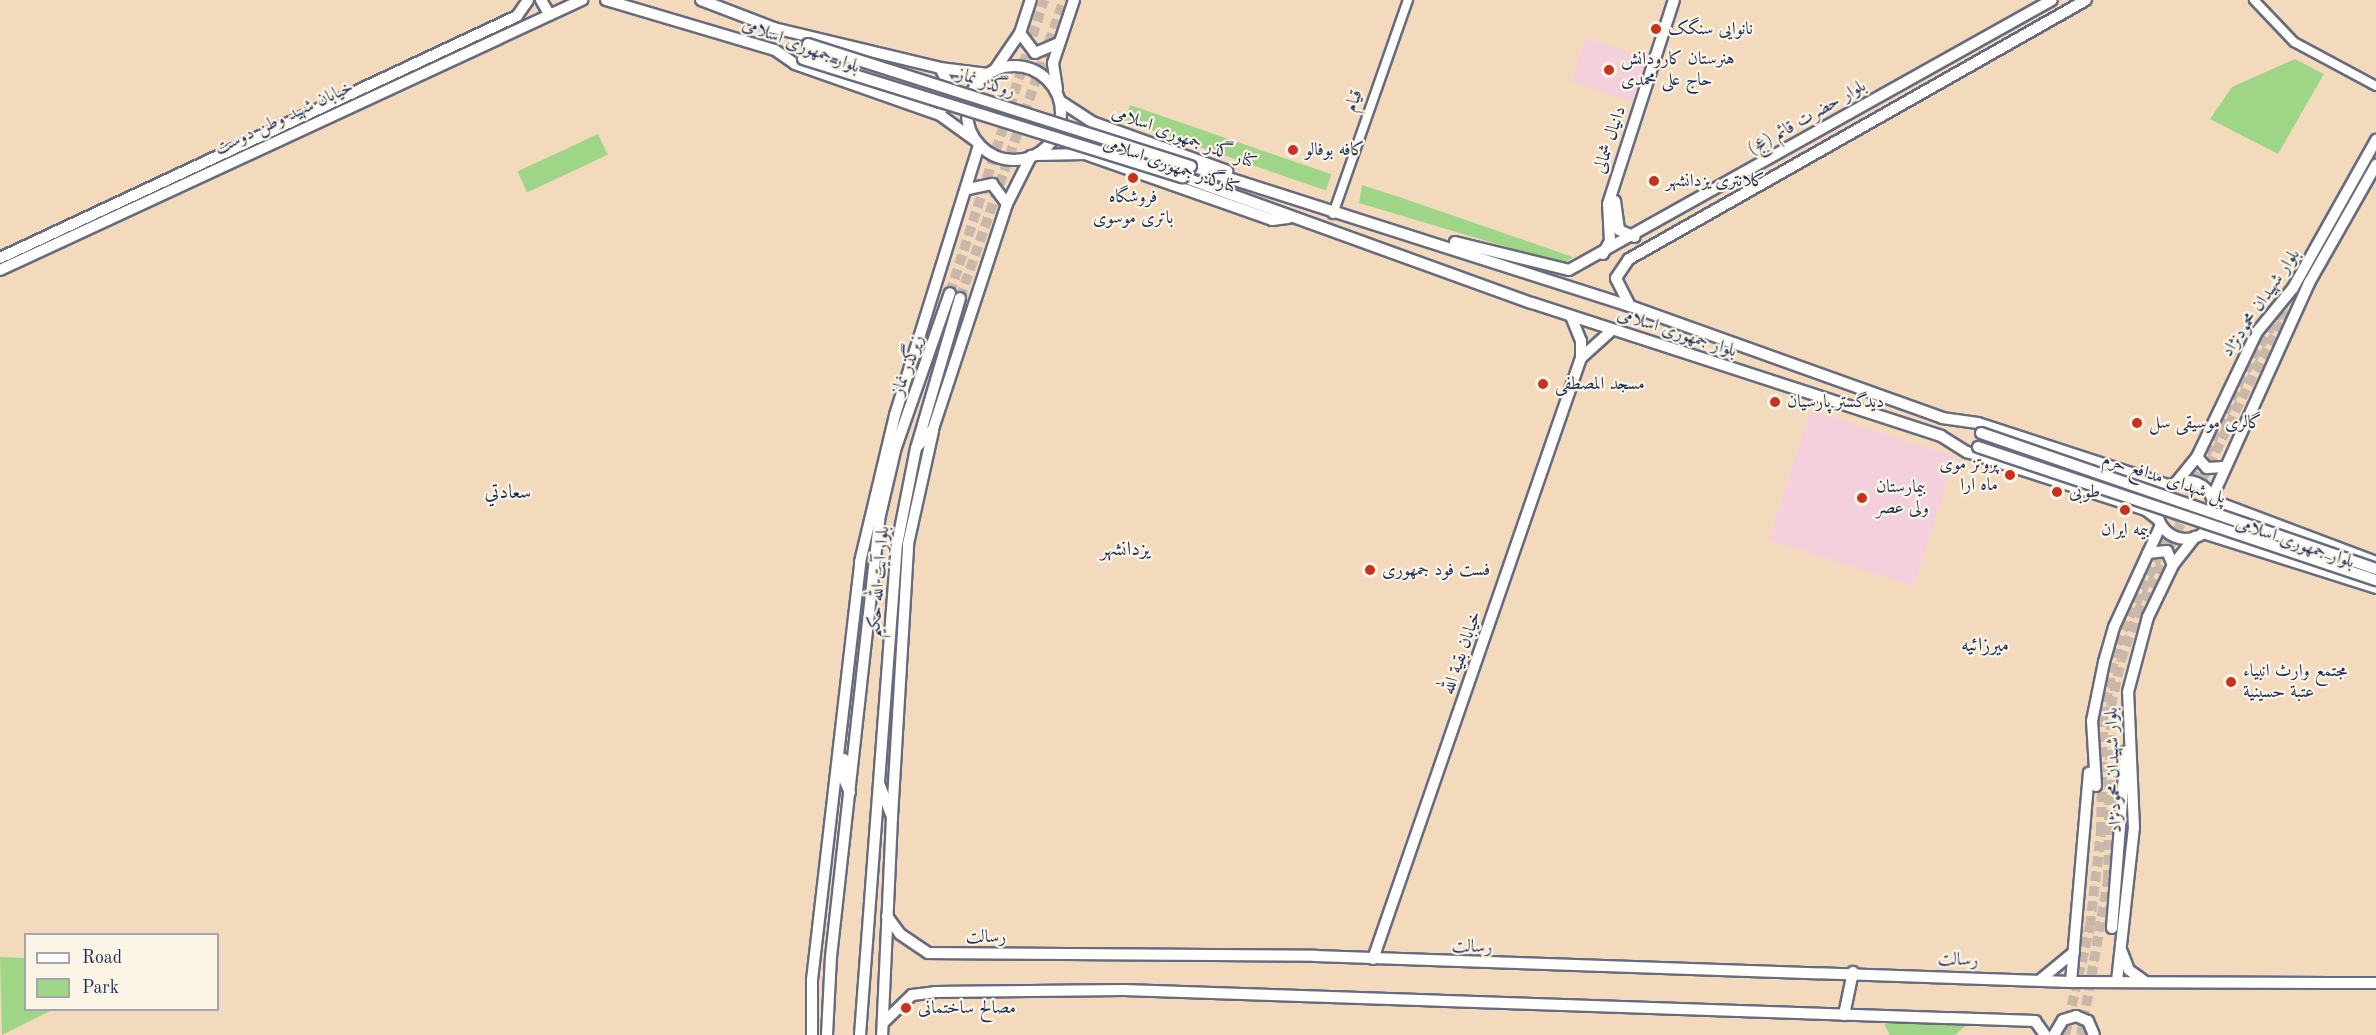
<!DOCTYPE html>
<meta charset="utf-8">
<style>
body{margin:0}
#map{position:relative;width:2376px;height:1035px;overflow:hidden;background:#f4dabd;font-family:"Old Standard TT",Amiri,serif}
div>[style]{position:absolute}
.built>*{inset:0;background:#f4cfdc;transform-origin:0 0}
.green>*{inset:0;background:#9fd586;transform-origin:0 0}
.major-tunnel>*{height:10px;margin-top:-5px;transform-origin:0;background:repeating-linear-gradient(90deg,#c9b8aa 0 10px,transparent 0 15px)}
.roads{filter:drop-shadow(2px 0 #676b7f) drop-shadow(-2px 0 #676b7f) drop-shadow(0 2px #676b7f) drop-shadow(0 -2px #676b7f)}
.minor>*{height:8px;margin:-4px;padding:0 4px;transform-origin:4px;border-radius:4px;background:#fff}
.major>*{height:10px;margin:-5px;padding:0 5px;transform-origin:5px;border-radius:5px;background:#fff}
.major>.ring{margin:-5px;padding:0;box-sizing:content-box;background:none;border:10px solid #fff;border-radius:50%}
.bridges{filter:drop-shadow(2px 0 #676b7f) drop-shadow(-2px 0 #676b7f) drop-shadow(0 2px #676b7f) drop-shadow(0 -2px #676b7f)}
.major-bridge>*{height:10px;margin:-5px;padding:0 5px;transform-origin:5px;border-radius:5px;background:#fff}
.dots>*{width:16px;height:16px;translate:-50% -50%;box-sizing:border-box;border:3px solid #fcf5e5;border-radius:50%}
span{translate:-50% -50%;white-space:nowrap;text-align:center;line-height:1.15;-webkit-text-stroke:4.5px #fcf5e5;paint-order:stroke}
.poi-label{font-size:18px;color:#1b2f5e}
.left{translate:0 -50%;text-align:left}
.right{translate:-100% -50%;text-align:right}
.street-label{font-size:18px;color:#1b2f5e}
.neighbourhood-label{font-size:20px;color:#1b2f5e}
.legend{position:absolute;left:24px;top:933px;width:195px;height:78px;box-sizing:border-box;background:#fcf5e5;border:2px solid #a2a6af;margin:0;padding:8px 10px;list-style:none;font-size:18px;color:#1b2f5e}
.legend li{display:flex;align-items:center;gap:12px;height:30px}
.legend b{width:30px;border:2px solid #a2a6af}
</style>
<div id="map">
<div class="built">
<i style="left:1586px;top:38px;width:64px;height:46px;rotate:18deg"></i>
<i style="left:1811px;top:410px;width:152px;height:136px;rotate:18deg"></i>
</div>
<div class="green">
<i style="clip-path:polygon(2295px 59px,2324px 74px,2278px 154px,2210px 119px,2232px 87px)"></i>
<i style="left:1130px;top:105px;width:213px;height:17px;rotate:19deg"></i>
<i style="left:598px;top:134px;width:23px;height:89px;rotate:65deg"></i>
<i style="clip-path:polygon(1362px 185px,1402px 198px,1573px 257px,1564px 264px,1359px 203px)"></i>
<i style="clip-path:polygon(0 957px,25px 958px,26px 1010px,52px 1010px,2px 1035px)"></i>
<i style="clip-path:polygon(1969px 1023px,1955px 1035px,1890px 1035px,1884px 1024px)"></i>
</div>
<div class="major-tunnel">
<i style="left:950px;top:293px;width:308px;rotate:-72.2deg"></i>
<i style="left:960px;top:298px;width:316px;rotate:-70.8deg"></i>
<i style="left:2065px;top:1035px;width:112px;rotate:-77.1deg"></i>
<i style="left:2090px;top:926px;width:95px;rotate:-83.3deg"></i>
<i style="left:2101px;top:832px;width:115px;rotate:-89deg"></i>
<i style="left:2103px;top:717px;width:74px;rotate:-79.1deg"></i>
<i style="left:2117px;top:644px;width:287px;rotate:-65deg"></i>
<i style="left:2238px;top:384px;width:92px;rotate:-60.1deg"></i>
<i style="left:2081px;top:1035px;width:157px;rotate:-80.1deg"></i>
<i style="left:2108px;top:880px;width:174px;rotate:-89deg"></i>
<i style="left:2111px;top:706px;width:47px;rotate:-77.7deg"></i>
<i style="left:2121px;top:660px;width:49px;rotate:-70.8deg"></i>
<i style="left:2137px;top:614px;width:270px;rotate:-64.1deg"></i>
<i style="left:2255px;top:371px;width:58px;rotate:-61.2deg"></i>
<i style="left:2283px;top:320px;width:23px;rotate:-45deg"></i>
</div>
<div class="roads">
<div class="minor">
<i style="left:2254px;top:0;width:58px;rotate:46.4deg"></i>
<i style="left:2294px;top:42px;width:93px;rotate:28.2deg"></i>
<i style="left:1333px;top:214px;width:227px;rotate:-70.7deg"></i>
</div>
<div class="major">
<i style="left:541px;top:0;width:16px;rotate:60deg"></i>
<i style="left:606px;top:0;width:176px;rotate:16.5deg"></i>
<i style="left:775px;top:50px;width:24px;rotate:35deg"></i>
<i style="left:795px;top:64px;width:154px;rotate:19.4deg"></i>
<i style="left:940px;top:115px;width:44px;rotate:35.8deg"></i>
<i style="left:701px;top:0;width:78px;rotate:21deg"></i>
<i style="left:774px;top:28px;width:171px;rotate:13.5deg"></i>
<i style="left:940px;top:68px;width:48px;rotate:7.1deg"></i>
<i style="left:1020px;top:33px;width:25px;rotate:53deg"></i>
<i style="left:1035px;top:53px;width:25px;rotate:-23deg"></i>
<i class="ring" style="left:967px;top:66px;width:84px;height:84px"></i>
<i style="left:940px;top:68px;width:27px;rotate:62deg"></i>
<i style="left:953px;top:92px;width:19px;rotate:122deg"></i>
<i style="left:994px;top:71px;width:46px;rotate:-55.6deg"></i>
<i style="left:1020px;top:33px;width:35px;rotate:-72deg"></i>
<i style="left:1057px;top:89px;width:26px;rotate:-99deg"></i>
<i style="left:1053px;top:63px;width:66px;rotate:-71.6deg"></i>
<i style="left:1060px;top:101px;width:38px;rotate:33deg"></i>
<i style="left:1092px;top:122px;width:144px;rotate:19.9deg"></i>
<i style="left:1036px;top:155px;width:49px;rotate:-1.2deg"></i>
<i style="left:1085px;top:154px;width:198px;rotate:19.4deg"></i>
<i style="left:1272px;top:220px;width:16px;rotate:-7deg"></i>
<i style="left:1191px;top:166px;width:461px;rotate:17.7deg"></i>
<i style="left:1630px;top:306px;width:331px;rotate:19.7deg"></i>
<i style="left:1942px;top:418px;width:36px;rotate:8deg"></i>
<i style="left:1978px;top:423px;width:203px;rotate:18.1deg"></i>
<i style="left:1183px;top:177px;width:371px;rotate:19.9deg"></i>
<i style="left:1532px;top:303px;width:430px;rotate:18deg"></i>
<i style="left:1941px;top:436px;width:31px;rotate:32deg"></i>
<i style="left:1967px;top:452px;width:188px;rotate:18deg"></i>
<i style="left:2146px;top:510px;width:16px;rotate:38deg"></i>
<i style="left:968px;top:189px;width:25px;rotate:-12deg"></i>
<i style="left:992px;top:184px;width:25px;rotate:53deg"></i>
<i style="left:1615px;top:201px;width:29px;rotate:82deg"></i>
<i style="left:1619px;top:230px;width:17px;rotate:24deg"></i>
<i style="left:1455px;top:242px;width:117px;rotate:13.8deg"></i>
<i style="left:1569px;top:270px;width:553px;rotate:-29.21deg"></i>
<i style="left:1603px;top:254px;width:15px;rotate:-62deg"></i>
<i style="left:1610px;top:241px;width:37px;rotate:-93deg"></i>
<i style="left:1608px;top:204px;width:214px;rotate:-72.1deg"></i>
<i style="left:0;top:258px;width:571px;rotate:-25.08deg"></i>
<i style="left:517px;top:16px;width:19px;rotate:-55deg"></i>
<i style="left:0;top:270px;width:642px;rotate:-24.89deg"></i>
<i style="left:1630px;top:306px;width:31px;rotate:-117deg"></i>
<i style="left:1616px;top:278px;width:23px;rotate:-56deg"></i>
<i style="left:1629px;top:259px;width:525px;rotate:-29.54deg"></i>
<i style="left:1581px;top:358px;width:42px;rotate:-42.1deg"></i>
<i style="left:917px;top:445px;width:153px;rotate:-73.7deg"></i>
<i style="left:2197px;top:457px;width:15px;rotate:48deg"></i>
<i style="left:2207px;top:468px;width:17px;rotate:-3deg"></i>
<i class="ring" style="left:2157px;top:481px;width:48px;height:48px"></i>
<i style="left:2175px;top:484px;width:35px;rotate:-51deg"></i>
<i style="left:2197px;top:457px;width:139px;rotate:-64.4deg"></i>
<i style="left:2257px;top:332px;width:57px;rotate:-50.7deg"></i>
<i style="left:2293px;top:288px;width:170px;rotate:-60.7deg"></i>
<i style="left:2212px;top:498px;width:236px;rotate:-65.7deg"></i>
<i style="left:2309px;top:283px;width:136px;rotate:-60.4deg"></i>
<i style="left:2214px;top:501px;width:173px;rotate:20.6deg"></i>
<i style="left:2203px;top:533px;width:182px;rotate:17.6deg"></i>
<i style="left:2148px;top:553px;width:19px;rotate:-6deg"></i>
<i style="left:2167px;top:551px;width:15px;rotate:67deg"></i>
<i style="left:844px;top:759px;width:18px;rotate:93deg"></i>
<i style="left:843px;top:777px;width:17px;rotate:66deg"></i>
<i style="left:879px;top:783px;width:36px;rotate:69deg"></i>
<i style="left:892px;top:817px;width:218px;rotate:92.6deg"></i>
<i style="left:2096px;top:786px;width:65px;rotate:-93.5deg"></i>
<i style="left:2092px;top:721px;width:60px;rotate:-78.5deg"></i>
<i style="left:2104px;top:662px;width:36px;rotate:-74deg"></i>
<i style="left:2114px;top:627px;width:112px;rotate:-65.3deg"></i>
<i style="left:892px;top:817px;width:273px;rotate:-86.6deg"></i>
<i style="left:908px;top:544px;width:116px;rotate:-77.5deg"></i>
<i style="left:887px;top:916px;width:22px;rotate:54deg"></i>
<i style="left:900px;top:934px;width:34px;rotate:34deg"></i>
<i style="left:928px;top:953px;width:387px;rotate:0.4deg"></i>
<i style="left:1315px;top:956px;width:756px;rotate:1.97deg"></i>
<i style="left:2071px;top:982px;width:305px;rotate:0.2deg"></i>
<i style="left:2112px;top:928px;width:177px;rotate:-85.5deg"></i>
<i style="left:2122px;top:952px;width:19px;rotate:69deg"></i>
<i style="left:2129px;top:970px;width:19px;rotate:36deg"></i>
<i style="left:1373px;top:959px;width:636px;rotate:-70.91deg"></i>
<i style="left:1581px;top:358px;width:17px;rotate:-90deg"></i>
<i style="left:1581px;top:341px;width:27px;rotate:-112deg"></i>
<i style="left:2040px;top:980px;width:44px;rotate:-39.5deg"></i>
<i style="left:2117px;top:981px;width:154px;rotate:-83.7deg"></i>
<i style="left:2134px;top:828px;width:136px;rotate:-92.5deg"></i>
<i style="left:2128px;top:692px;width:78px;rotate:-75.1deg"></i>
<i style="left:2148px;top:617px;width:58px;rotate:-64.3deg"></i>
<i style="left:2173px;top:565px;width:36px;rotate:-52deg"></i>
<i style="left:2071px;top:982px;width:210px;rotate:-85.1deg"></i>
<i style="left:1844px;top:1015px;width:44px;rotate:-78.2deg"></i>
<i style="left:883px;top:1023px;width:40px;rotate:-44deg"></i>
<i style="left:912px;top:995px;width:23px;rotate:-7deg"></i>
<i style="left:935px;top:992px;width:189px;rotate:-0.6deg"></i>
<i style="left:1124px;top:990px;width:912px;rotate:1.95deg"></i>
<i style="left:2035px;top:1021px;width:17px;rotate:54deg"></i>
<i style="left:812px;top:1035px;width:55px;rotate:-90deg"></i>
<i style="left:812px;top:980px;width:421px;rotate:-83.4deg"></i>
<i style="left:860px;top:562px;width:151px;rotate:-76.6deg"></i>
<i style="left:895px;top:415px;width:283px;rotate:-72.7deg"></i>
<i style="left:827px;top:1035px;width:78px;rotate:-87.1deg"></i>
<i style="left:831px;top:957px;width:445px;rotate:-83.7deg"></i>
<i style="left:880px;top:515px;width:70px;rotate:-76.8deg"></i>
<i style="left:896px;top:447px;width:163px;rotate:-70.7deg"></i>
<i style="left:860px;top:1035px;width:491px;rotate:-85.7deg"></i>
<i style="left:897px;top:545px;width:99px;rotate:-78.9deg"></i>
<i style="left:916px;top:448px;width:25px;rotate:-48deg"></i>
<i style="left:933px;top:429px;width:237px;rotate:-71.8deg"></i>
<i style="left:1007px;top:204px;width:54px;rotate:-63.4deg"></i>
<i style="left:2054px;top:1035px;width:17px;rotate:-59deg"></i>
<i style="left:2063px;top:1020px;width:14px;rotate:-17deg"></i>
<i style="left:2076px;top:1016px;width:13px;rotate:23deg"></i>
<i style="left:2088px;top:1021px;width:15px;rotate:67deg"></i>
</div>
</div>
<div class="bridges">
<div class="major-bridge">
<i style="left:808px;top:44px;width:402px;rotate:17.7deg"></i>
<i style="left:803px;top:59px;width:398px;rotate:17.3deg"></i>
<i style="left:1981px;top:433px;width:418px;rotate:19deg"></i>
<i style="left:1978px;top:447px;width:420px;rotate:18.5deg"></i>
</div>
</div>
<div class="dots">
<i style="left:1656px;top:29px;background:#c8321e"></i>
<i style="left:1609px;top:70px;background:#c8321e"></i>
<i style="left:1293px;top:150px;background:#c8321e"></i>
<i style="left:1133px;top:178px;background:#c8321e"></i>
<i style="left:1654px;top:181px;background:#c8321e"></i>
<i style="left:1543px;top:384px;background:#c8321e"></i>
<i style="left:1775px;top:402px;background:#c8321e"></i>
<i style="left:2137px;top:423px;background:#c8321e"></i>
<i style="left:2010px;top:475px;background:#c8321e"></i>
<i style="left:2057px;top:492px;background:#c8321e"></i>
<i style="left:1862px;top:498px;background:#c8321e"></i>
<i style="left:2125px;top:510px;background:#c8321e"></i>
<i style="left:1370px;top:570px;background:#c8321e"></i>
<i style="left:2231px;top:682px;background:#c8321e"></i>
<i style="left:906px;top:1008px;background:#c8321e"></i>
</div>
<div class="poi-label">
<span class="left" style="left:1668px;top:29px">نانوایی سنگک</span>
<span class="left" style="left:1621px;top:70px">هنرستان کارودانش<br>حاج علی محمدی</span>
<span class="left" style="left:1305px;top:150px">کافه بوفالو</span>
<span class="left" style="left:1666px;top:181px">کلانتری یزدانشهر</span>
<span style="left:1133px;top:208px">فروشگاه<br>باتری موسوی</span>
<span class="left" style="left:1555px;top:384px">مسجد المصطفی</span>
<span class="left" style="left:1787px;top:402px">دیدگستر پارسیان</span>
<span class="left" style="left:2149px;top:423px">گالری موسیقی سل</span>
<span class="right" style="left:1998px;top:475px">پروتز موی<br>ماه ارا</span>
<span class="left" style="left:1876px;top:498px">بیمارستان<br>ولی عصر</span>
<span class="left" style="left:2069px;top:492px">طوبی</span>
<span style="left:2125px;top:530px">بیمه ایران</span>
<span class="left" style="left:1382px;top:570px">فست فود جمهوری</span>
<span class="left" style="left:2243px;top:682px">مجتمع وارث انبياء<br>عتبة حسينية</span>
<span class="left" style="left:918px;top:1008px">مصالح ساختمانی</span>
</div>
<div class="street-label">
<span style="left:801px;top:46px;rotate:21deg">بلوار جمهوری اسلامی</span>
<span style="left:986px;top:83px;rotate:18deg">روگذر نماز</span>
<span style="left:1354px;top:101px;rotate:-71deg">قیام</span>
<span style="left:284px;top:118px;rotate:-25deg">خیابان شهید وطن دوست</span>
<span style="left:1807px;top:118px;rotate:-30deg">بلوار حضرت قائم (عج)</span>
<span style="left:1184px;top:138px;rotate:20deg">کنار گذر جمهوری اسلامی</span>
<span style="left:1610px;top:140px;rotate:-72deg">دانیال شمالی</span>
<span style="left:1171px;top:166px;rotate:19deg">کنارگذر جمهوری اسلامی</span>
<span style="left:2261px;top:303px;rotate:-56deg">بلوار شهیدان محمودنژاد</span>
<span style="left:1677px;top:333px;rotate:18deg">بلوار جمهوری اسلامی</span>
<span style="left:908px;top:365px;rotate:-70deg">زیرگذر نماز</span>
<span style="left:2164px;top:479px;rotate:18deg">پل شهدای مدافع حرم</span>
<span style="left:2295px;top:543px;rotate:19deg">بلوار جمهوری اسلامی</span>
<span style="left:879px;top:582px;rotate:-85deg">بلوار آیت الله حکیم</span>
<span style="left:1462px;top:653px;rotate:-71deg">خیابان بقیة الله</span>
<span style="left:2114px;top:770px;rotate:-92deg">بلوار شهیدان محمودنژاد</span>
<span style="left:986px;top:937px">رسالت</span>
<span style="left:1472px;top:947px;rotate:2deg">رسالت</span>
<span style="left:1958px;top:960px;rotate:2deg">رسالت</span>
</div>
<div class="neighbourhood-label">
<span style="left:508px;top:493px">سعادتي</span>
<span style="left:1125px;top:550px">یزدانشهر</span>
<span style="left:1985px;top:646px">میرزائیه</span>
</div>
<ul class="legend">
<li><b style="height:8px;background:#fff"></b>Road</li>
<li><b style="height:16px;background:#9fd586"></b>Park</li>
</ul>
</div>
